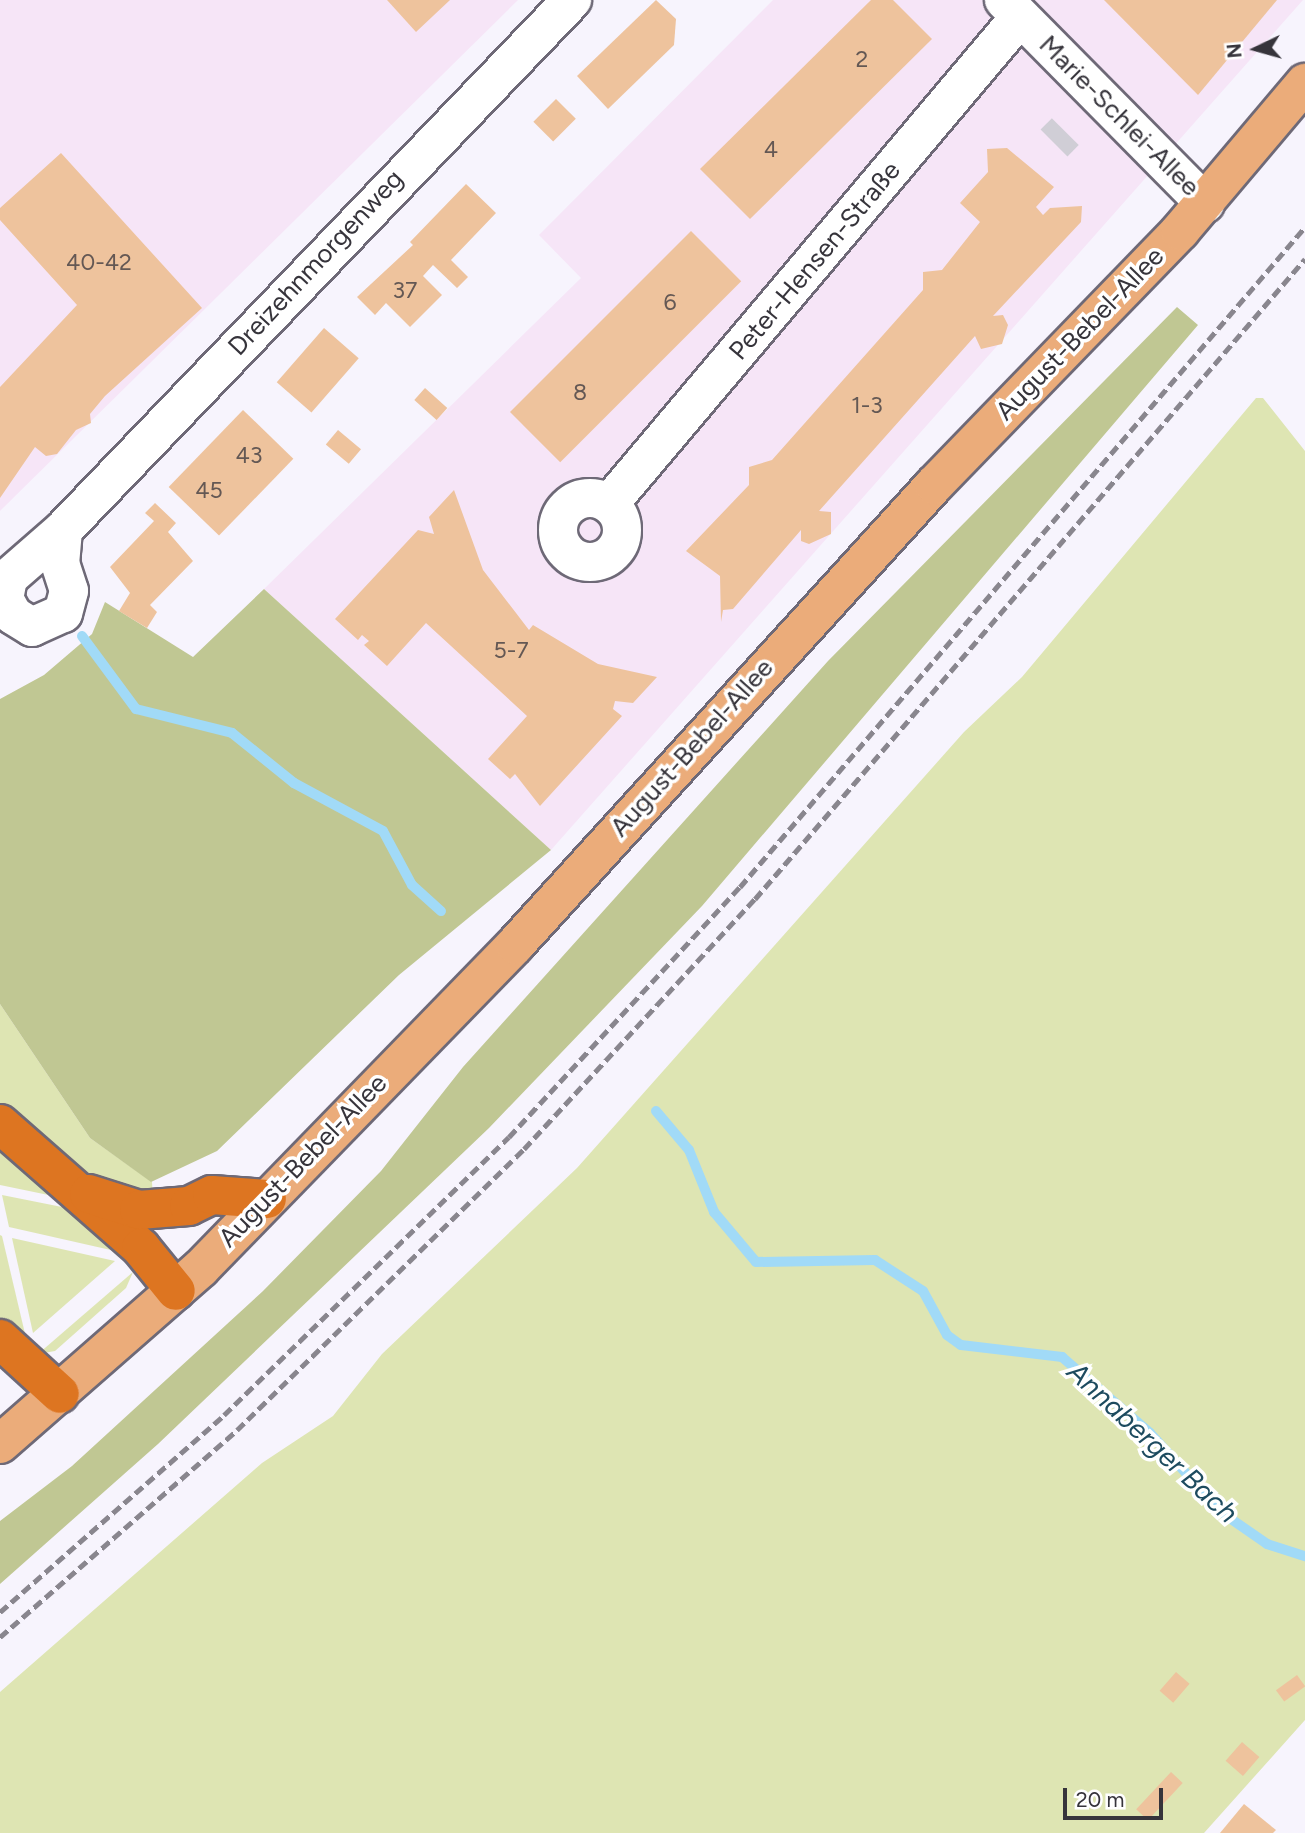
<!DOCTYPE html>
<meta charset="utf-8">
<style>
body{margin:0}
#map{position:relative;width:1305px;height:1833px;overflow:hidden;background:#f7f4fd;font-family:Figtree,sans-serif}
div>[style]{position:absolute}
.commercial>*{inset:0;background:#f6e5f7}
.green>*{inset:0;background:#dee5b3}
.forest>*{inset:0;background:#c0c793}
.stream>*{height:10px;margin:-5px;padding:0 5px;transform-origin:5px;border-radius:5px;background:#a1daf7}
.building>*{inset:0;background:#eec39d;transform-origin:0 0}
.minor-tunnel>*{height:38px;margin-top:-19px;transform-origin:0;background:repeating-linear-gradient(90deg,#d0ced6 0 38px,transparent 0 57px)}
.roads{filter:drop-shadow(2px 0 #6e6977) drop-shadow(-2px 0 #6e6977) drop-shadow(0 2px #6e6977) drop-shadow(0 -2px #6e6977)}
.minor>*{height:38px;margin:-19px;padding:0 19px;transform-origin:19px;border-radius:19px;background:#fff}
.minor>.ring{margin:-19px;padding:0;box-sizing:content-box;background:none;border:38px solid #fff;border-radius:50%}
.major>*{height:38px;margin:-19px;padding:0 19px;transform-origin:19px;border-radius:19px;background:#ebac7a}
.highway>*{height:38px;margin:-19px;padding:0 19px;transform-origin:19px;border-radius:19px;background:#dd7521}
.rail>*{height:5px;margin-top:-2.5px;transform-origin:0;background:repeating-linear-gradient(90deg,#89868e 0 10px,transparent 0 15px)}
span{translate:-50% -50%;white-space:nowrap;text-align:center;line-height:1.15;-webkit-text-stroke:7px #fff;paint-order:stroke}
.number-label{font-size:23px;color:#645854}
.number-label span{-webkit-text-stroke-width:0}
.street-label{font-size:26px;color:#36343b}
.water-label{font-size:28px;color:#1d4b5f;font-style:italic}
.north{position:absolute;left:1221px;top:14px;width:70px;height:70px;-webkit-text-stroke:5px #fff;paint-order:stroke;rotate:265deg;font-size:19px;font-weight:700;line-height:28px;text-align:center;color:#36343b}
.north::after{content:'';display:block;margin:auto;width:24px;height:32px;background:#36343b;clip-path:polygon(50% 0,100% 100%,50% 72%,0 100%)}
.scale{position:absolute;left:1063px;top:1788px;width:100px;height:32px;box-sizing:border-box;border:4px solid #36343b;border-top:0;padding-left:9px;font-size:21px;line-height:24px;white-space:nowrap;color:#36343b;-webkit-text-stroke:5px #fff;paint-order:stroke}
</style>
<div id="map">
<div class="commercial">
<i style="clip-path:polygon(0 0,518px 0,0 511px)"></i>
<i style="clip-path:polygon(773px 0,1303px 0,551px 850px,264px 589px,581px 278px,539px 235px)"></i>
</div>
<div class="green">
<i style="clip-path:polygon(1256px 398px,1263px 398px,1305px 451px,1305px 1720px,1204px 1833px,0 1833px,0 1692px,262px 1463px,333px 1416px,382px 1354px,577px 1168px,964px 732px,1022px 677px)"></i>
<i style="clip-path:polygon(0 1004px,90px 1138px,152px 1182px,153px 1198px,140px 1198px,76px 1171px,0 1104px)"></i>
<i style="clip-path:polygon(0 1153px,16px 1157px,63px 1198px,0 1185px)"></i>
<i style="clip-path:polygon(2px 1195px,77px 1210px,124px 1253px,9px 1227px)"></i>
<i style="clip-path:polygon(0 1235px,2px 1236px,26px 1338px,0 1322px)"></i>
<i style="clip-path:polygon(12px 1238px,115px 1261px,33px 1333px)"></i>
<i style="clip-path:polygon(133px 1272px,126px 1288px,55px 1351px,38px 1354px)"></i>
</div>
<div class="forest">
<i style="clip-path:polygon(1177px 307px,1198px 325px,702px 906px,489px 1128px,158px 1444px,0 1584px,0 1521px,72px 1466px,263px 1291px,381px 1171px,463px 1067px,828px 661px)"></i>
<i style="clip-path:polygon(264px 589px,551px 850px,399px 975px,217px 1151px,151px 1182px,90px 1138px,0 1004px,0 699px,44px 675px,92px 634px,105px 602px,193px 657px)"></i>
</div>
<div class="stream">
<i style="left:82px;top:636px;width:91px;rotate:53.5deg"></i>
<i style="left:136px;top:709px;width:99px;rotate:14deg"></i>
<i style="left:232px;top:733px;width:80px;rotate:38.9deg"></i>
<i style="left:294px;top:783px;width:101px;rotate:28.3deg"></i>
<i style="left:383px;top:831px;width:61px;rotate:61.8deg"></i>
<i style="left:412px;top:885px;width:39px;rotate:42deg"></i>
<i style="left:656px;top:1111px;width:51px;rotate:49.8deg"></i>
<i style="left:689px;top:1150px;width:67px;rotate:68deg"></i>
<i style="left:714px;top:1212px;width:65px;rotate:50deg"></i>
<i style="left:756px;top:1262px;width:119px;rotate:-1deg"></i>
<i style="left:875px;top:1260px;width:57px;rotate:32.9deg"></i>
<i style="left:923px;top:1291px;width:50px;rotate:61.4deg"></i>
<i style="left:947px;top:1335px;width:17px;rotate:36deg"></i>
<i style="left:961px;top:1345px;width:102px;rotate:6.8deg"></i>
<i style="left:1062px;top:1357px;width:116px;rotate:40.8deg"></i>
<i style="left:1150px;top:1433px;width:106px;rotate:48.1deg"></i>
<i style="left:1221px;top:1512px;width:56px;rotate:34.8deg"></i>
<i style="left:1267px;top:1544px;width:40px;rotate:18deg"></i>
</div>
<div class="building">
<i style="clip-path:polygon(387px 0,450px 0,416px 32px)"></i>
<i style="clip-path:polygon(656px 0,676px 19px,674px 45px,608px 109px,577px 76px)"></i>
<i style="clip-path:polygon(871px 0,893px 0,932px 39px,750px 219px,700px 169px)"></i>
<i style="clip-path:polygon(1104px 0,1277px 0,1198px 95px)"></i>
<i style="left:556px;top:99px;width:28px;height:32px;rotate:45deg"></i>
<i style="clip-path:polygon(1007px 148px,1054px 187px,1036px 207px,1043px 215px,1050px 208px,1082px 206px,1081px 222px,993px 316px,1003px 315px,1008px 325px,1002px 344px,981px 349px,975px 336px,819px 511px,831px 512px,831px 534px,809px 544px,801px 541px,801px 530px,733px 609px,723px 610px,721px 622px,720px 576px,686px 551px,749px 485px,749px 467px,772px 460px,923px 290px,923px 272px,942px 270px,980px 222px,960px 203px,988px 172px,987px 149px)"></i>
<i style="clip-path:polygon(61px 153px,202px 308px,105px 396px,90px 414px,91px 423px,76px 430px,57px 454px,46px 456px,35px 447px,0 498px,0 387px,77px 305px,0 220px,0 208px)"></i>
<i style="clip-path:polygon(466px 184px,496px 213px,451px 260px,468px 277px,457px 288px,433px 265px,423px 276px,442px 295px,410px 327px,386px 303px,375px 315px,357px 297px,413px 245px,410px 242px)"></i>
<i style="left:691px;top:231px;width:71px;height:256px;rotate:45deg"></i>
<i style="left:324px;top:328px;width:46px;height:72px;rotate:41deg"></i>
<i style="left:425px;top:388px;width:30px;height:16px;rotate:42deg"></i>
<i style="left:243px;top:410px;width:70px;height:107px;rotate:44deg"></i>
<i style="left:338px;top:430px;width:30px;height:19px;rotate:40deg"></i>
<i style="clip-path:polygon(454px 490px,483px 570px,529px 630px,533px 625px,598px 664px,657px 677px,633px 703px,615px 701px,613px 709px,622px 716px,540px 806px,515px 774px,510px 779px,488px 759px,527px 716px,426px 623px,387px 666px,364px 645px,369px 641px,362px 635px,358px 640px,335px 619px,418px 530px,434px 534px,429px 517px)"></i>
<i style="clip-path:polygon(155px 503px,176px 523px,168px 532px,193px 561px,150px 605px,157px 612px,147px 628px,119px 611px,130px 593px,110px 567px,154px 521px,145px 513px)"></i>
<i style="left:1176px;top:1672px;width:18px;height:25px;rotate:41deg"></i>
<i style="left:1297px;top:1675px;width:14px;height:26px;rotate:54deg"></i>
<i style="left:1242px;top:1742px;width:23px;height:25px;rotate:41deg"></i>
<i style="left:1171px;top:1772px;width:16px;height:51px;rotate:43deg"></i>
<i style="clip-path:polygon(1244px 1804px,1276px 1830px,1273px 1833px,1220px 1833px)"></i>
</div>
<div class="minor-tunnel">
<i style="left:1054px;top:143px;width:16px;rotate:-45deg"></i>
</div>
<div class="roads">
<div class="minor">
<i style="left:1004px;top:0;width:286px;rotate:45.3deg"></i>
<i class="ring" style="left:558px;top:498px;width:26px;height:26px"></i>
<i style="left:609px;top:504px;width:637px;rotate:-49.84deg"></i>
<i style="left:63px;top:530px;width:33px;rotate:95deg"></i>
<i style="left:60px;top:563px;width:29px;rotate:72deg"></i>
<i style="left:69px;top:591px;width:23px;rotate:105deg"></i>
<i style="left:63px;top:613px;width:34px;rotate:156deg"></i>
<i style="left:32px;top:627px;width:22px;rotate:-148deg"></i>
<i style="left:13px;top:615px;width:18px;rotate:-119deg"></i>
<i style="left:4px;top:599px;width:21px;rotate:-79deg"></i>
<i style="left:8px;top:578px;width:73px;rotate:-41.1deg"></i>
<i style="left:63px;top:530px;width:735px;rotate:-46.16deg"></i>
</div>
<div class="major">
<i style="left:0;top:1444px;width:267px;rotate:-41.2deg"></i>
<i style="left:201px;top:1268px;width:450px;rotate:-45.8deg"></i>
<i style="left:515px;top:945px;width:622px;rotate:-47.67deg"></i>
<i style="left:934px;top:485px;width:354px;rotate:-45.9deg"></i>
<i style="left:1180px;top:231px;width:194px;rotate:-49.8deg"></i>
</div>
<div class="highway">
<i style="left:0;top:1124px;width:188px;rotate:41.3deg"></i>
<i style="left:141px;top:1248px;width:55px;rotate:50.9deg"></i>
<i style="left:89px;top:1194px;width:52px;rotate:17.7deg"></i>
<i style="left:139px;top:1210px;width:50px;rotate:-4.6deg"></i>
<i style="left:189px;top:1206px;width:25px;rotate:-26deg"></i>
<i style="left:212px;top:1195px;width:55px;rotate:4.2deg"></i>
<i style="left:0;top:1339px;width:81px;rotate:42.5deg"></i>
</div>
</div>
<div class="rail">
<i style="left:0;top:1612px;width:298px;rotate:-41.3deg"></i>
<i style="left:224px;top:1415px;width:398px;rotate:-44.3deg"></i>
<i style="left:509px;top:1137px;width:340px;rotate:-47.3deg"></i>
<i style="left:740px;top:887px;width:869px;rotate:-49.43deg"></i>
<i style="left:0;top:1637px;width:315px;rotate:-41.1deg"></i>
<i style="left:237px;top:1430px;width:402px;rotate:-44.4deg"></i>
<i style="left:524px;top:1149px;width:340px;rotate:-47.3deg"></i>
<i style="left:755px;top:899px;width:844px;rotate:-49.33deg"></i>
</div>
<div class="number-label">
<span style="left:862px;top:59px">2</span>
<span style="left:771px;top:149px">4</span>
<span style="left:99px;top:262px">40-42</span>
<span style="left:405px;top:290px">37</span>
<span style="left:670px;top:302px">6</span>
<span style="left:580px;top:392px">8</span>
<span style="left:867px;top:405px">1-3</span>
<span style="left:249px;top:455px">43</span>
<span style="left:209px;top:490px">45</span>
<span style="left:511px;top:650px">5-7</span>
</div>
<div class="street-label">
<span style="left:1119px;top:116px;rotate:45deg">Marie-Schlei-Allee</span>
<span style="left:815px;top:261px;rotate:-50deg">Peter-Hensen-Straße</span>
<span style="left:316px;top:263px;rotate:-47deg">Dreizehnmorgenweg</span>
<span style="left:1080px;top:334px;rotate:-46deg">August-Bebel-Allee</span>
<span style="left:692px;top:748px;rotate:-48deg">August-Bebel-Allee</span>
<span style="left:303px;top:1161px;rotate:-46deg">August-Bebel-Allee</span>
</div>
<div class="water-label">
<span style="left:1153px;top:1442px;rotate:43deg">Annaberger Bach</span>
</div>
<div class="north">N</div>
<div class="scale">20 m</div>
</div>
